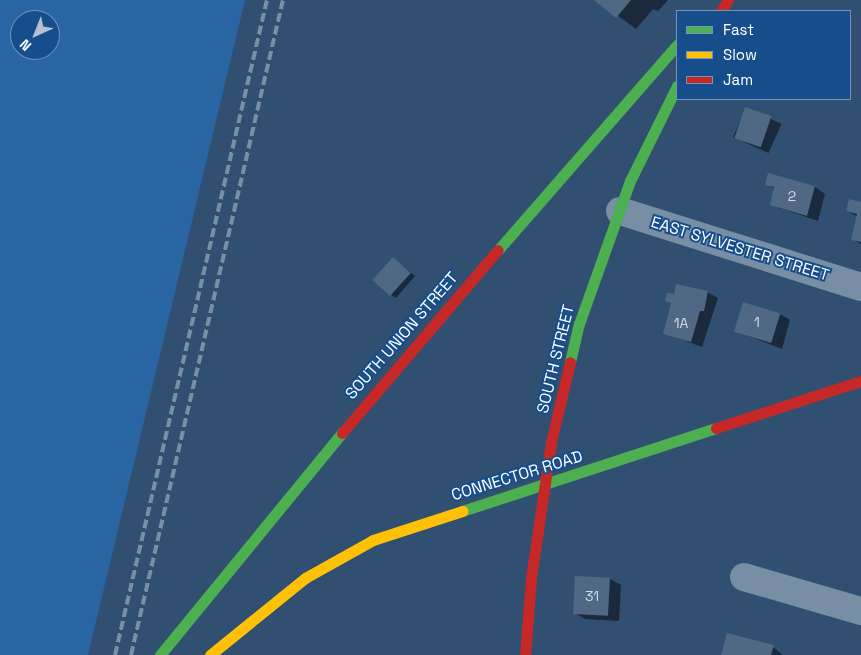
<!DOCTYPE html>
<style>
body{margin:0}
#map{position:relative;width:861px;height:655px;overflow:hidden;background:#314f71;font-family:"Space Grotesk",sans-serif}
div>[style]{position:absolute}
.green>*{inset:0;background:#2965a2}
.shadow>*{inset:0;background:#0007;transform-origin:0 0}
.building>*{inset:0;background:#506883;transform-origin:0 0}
.street>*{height:28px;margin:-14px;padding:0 14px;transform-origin:14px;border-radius:14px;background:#788ea5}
.fast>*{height:11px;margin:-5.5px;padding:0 5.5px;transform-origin:5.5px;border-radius:5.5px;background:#4caf50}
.slow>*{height:11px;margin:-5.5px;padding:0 5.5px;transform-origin:5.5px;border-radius:5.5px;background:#ffc107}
.jam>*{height:11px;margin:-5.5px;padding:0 5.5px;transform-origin:5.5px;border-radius:5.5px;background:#c62828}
.rail>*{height:4px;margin-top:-2px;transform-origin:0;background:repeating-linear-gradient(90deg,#798fa4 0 9px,transparent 0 13px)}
span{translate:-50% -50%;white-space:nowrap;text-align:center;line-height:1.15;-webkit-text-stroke:4px #164e8c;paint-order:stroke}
.number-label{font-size:14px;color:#d3d9e0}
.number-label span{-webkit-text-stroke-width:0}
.street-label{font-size:16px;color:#fff}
.legend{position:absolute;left:676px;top:10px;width:175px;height:90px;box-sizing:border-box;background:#164e8c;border:1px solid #7395ba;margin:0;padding:6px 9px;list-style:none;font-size:15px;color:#fff}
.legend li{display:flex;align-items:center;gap:10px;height:25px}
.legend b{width:25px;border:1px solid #7395ba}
.north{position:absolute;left:10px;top:10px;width:50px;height:50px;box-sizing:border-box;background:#164e8c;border:1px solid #7395ba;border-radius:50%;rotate:224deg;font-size:14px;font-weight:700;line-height:20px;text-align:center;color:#fff}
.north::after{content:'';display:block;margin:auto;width:18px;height:22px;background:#b7c1cd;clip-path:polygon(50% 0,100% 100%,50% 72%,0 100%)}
</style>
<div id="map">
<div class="green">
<i style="clip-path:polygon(evenodd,0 0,245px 0,88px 655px,0 655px,0 0,20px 20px,50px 20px,50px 50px,20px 50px,20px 20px)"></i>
</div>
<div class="shadow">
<i style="clip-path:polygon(596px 0,668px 0,658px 11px,653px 9px,636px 29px)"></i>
<i style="left:746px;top:108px;width:39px;height:32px;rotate:24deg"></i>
<i style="clip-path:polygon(767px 184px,815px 187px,825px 194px,818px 221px,771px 205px,775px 189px)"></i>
<i style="clip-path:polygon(861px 204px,861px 244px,852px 239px,858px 217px,847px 211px)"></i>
<i style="clip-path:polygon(393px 258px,415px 276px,396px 298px,391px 295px)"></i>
<i style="clip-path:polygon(707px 292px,718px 298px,702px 347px,664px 333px,672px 304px,666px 300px)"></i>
<i style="clip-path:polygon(780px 314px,790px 320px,782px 349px,735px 331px)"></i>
<i style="clip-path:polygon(610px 579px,621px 585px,619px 621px,585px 619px,575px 613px)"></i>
<i style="clip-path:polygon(773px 647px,783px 655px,723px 655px)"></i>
</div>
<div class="building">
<i style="clip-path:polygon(594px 0,631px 0,616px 18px)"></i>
<i style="left:745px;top:107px;width:28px;height:33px;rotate:19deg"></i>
<i style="clip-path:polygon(768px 173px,815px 186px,807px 216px,770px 205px,774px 187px,765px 185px)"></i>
<i style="clip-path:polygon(849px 199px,861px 202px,861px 242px,851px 240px,857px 214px,846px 211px)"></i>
<i style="left:393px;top:257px;width:24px;height:31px;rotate:42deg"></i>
<i style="clip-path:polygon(676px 284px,708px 291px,704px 311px,700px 311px,691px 342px,663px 334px,671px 303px,665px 301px,667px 293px,674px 294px)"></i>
<i style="left:743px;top:302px;width:39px;height:31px;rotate:17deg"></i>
<i style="left:575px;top:576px;width:35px;height:38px;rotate:3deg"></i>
<i style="clip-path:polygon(727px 633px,774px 645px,771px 655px,721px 655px)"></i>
</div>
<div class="street">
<i style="left:620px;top:211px;width:253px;rotate:17.5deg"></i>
<i style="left:744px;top:577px;width:122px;rotate:16.2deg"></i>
</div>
<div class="fast">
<i style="left:498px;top:250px;width:272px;rotate:-48.9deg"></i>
<i style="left:570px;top:362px;width:39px;rotate:-77deg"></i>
<i style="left:579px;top:324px;width:152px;rotate:-70.4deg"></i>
<i style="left:630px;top:181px;width:106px;rotate:-63.7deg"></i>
<i style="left:462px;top:511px;width:267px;rotate:-18.1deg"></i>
<i style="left:160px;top:655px;width:287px;rotate:-50.7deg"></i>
</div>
<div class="slow">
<i style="left:210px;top:655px;width:122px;rotate:-39deg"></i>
<i style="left:305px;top:578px;width:78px;rotate:-29.2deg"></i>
<i style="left:373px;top:540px;width:94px;rotate:-18deg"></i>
</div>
<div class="jam">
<i style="left:721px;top:11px;width:13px;rotate:-58deg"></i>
<i style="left:716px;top:428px;width:152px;rotate:-18deg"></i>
<i style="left:342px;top:433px;width:240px;rotate:-49.6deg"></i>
<i style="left:525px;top:655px;width:77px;rotate:-85.5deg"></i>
<i style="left:531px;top:578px;width:137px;rotate:-81.6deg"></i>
<i style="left:551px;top:442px;width:82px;rotate:-76.6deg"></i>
</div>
<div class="rail">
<i style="left:115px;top:655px;width:672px;rotate:-76.94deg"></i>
<i style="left:131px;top:655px;width:672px;rotate:-76.94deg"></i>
</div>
<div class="number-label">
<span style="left:792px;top:196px">2</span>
<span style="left:757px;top:322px">1</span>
<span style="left:681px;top:323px">1A</span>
<span style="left:592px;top:596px">31</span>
</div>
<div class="street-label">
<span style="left:740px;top:249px;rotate:17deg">EAST SYLVESTER STREET</span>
<span style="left:402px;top:336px;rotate:-49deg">SOUTH UNION STREET</span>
<span style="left:556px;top:359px;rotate:-76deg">SOUTH STREET</span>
<span style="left:517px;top:476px;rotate:-17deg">CONNECTOR ROAD</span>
</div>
<ul class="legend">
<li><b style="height:6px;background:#4caf50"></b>Fast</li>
<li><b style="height:6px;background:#ffc107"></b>Slow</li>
<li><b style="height:6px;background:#c62828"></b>Jam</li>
</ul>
<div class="north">N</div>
</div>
